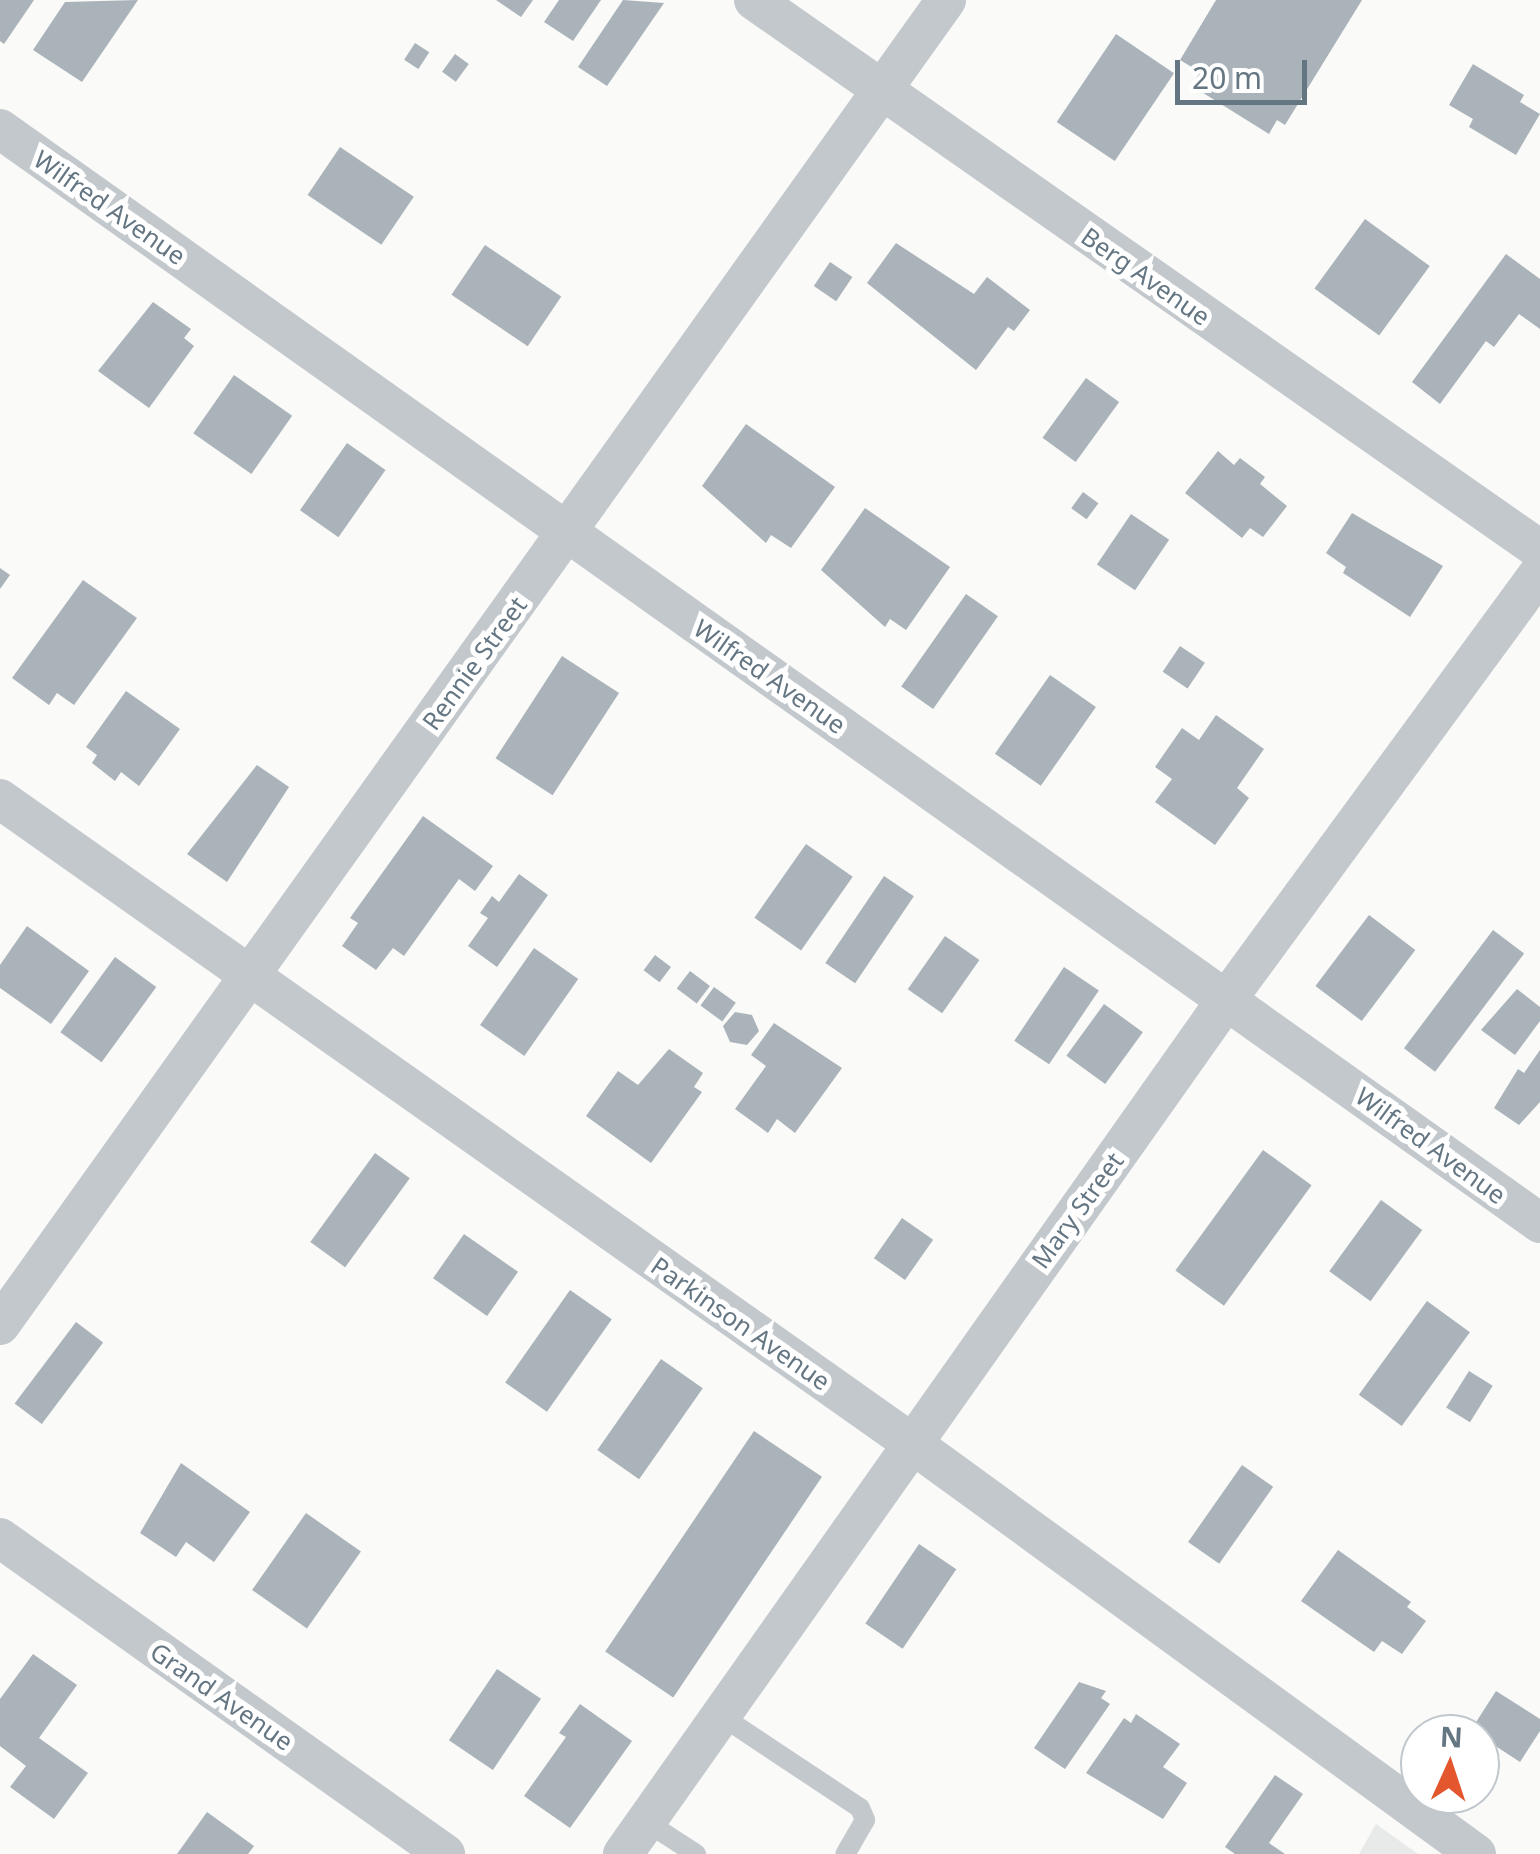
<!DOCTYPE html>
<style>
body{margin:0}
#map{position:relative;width:1540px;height:1854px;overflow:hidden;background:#fafaf8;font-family:"Noto Sans",sans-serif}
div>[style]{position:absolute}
.built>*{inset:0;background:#e8e9e9}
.building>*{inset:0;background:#aab3b9;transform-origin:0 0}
.lane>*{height:20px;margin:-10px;padding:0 10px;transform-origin:10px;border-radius:10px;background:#c3c8cc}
.street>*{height:40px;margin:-20px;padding:0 20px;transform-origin:20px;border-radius:20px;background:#c3c8cc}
span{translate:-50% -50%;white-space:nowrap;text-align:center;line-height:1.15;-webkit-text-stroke:10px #fff;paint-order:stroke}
.street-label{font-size:25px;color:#657683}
.north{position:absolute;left:1400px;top:1714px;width:100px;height:100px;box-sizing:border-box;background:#fff;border:2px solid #c1c8cd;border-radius:50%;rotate:3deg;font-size:28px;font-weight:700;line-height:40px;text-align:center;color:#657683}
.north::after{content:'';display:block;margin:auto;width:35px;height:45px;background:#e4572e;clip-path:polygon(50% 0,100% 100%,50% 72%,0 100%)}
.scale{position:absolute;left:1175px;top:60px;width:132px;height:45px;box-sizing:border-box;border:5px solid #657683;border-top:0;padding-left:12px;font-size:30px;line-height:35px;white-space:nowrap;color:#657683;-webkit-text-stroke:8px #fff;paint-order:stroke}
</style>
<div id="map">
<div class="built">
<i style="clip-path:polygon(1376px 1824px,1418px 1854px,1359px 1854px)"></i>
</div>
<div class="building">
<i style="clip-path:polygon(0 0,34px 0,4px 44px,0 41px)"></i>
<i style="clip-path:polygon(138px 0,82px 82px,33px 50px,65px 2px)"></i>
<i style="clip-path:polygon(496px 0,533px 0,521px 17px)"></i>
<i style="clip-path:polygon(559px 0,601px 0,573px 41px,544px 22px)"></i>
<i style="clip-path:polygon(623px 0,664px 3px,607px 86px,578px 67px)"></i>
<i style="clip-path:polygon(1216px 0,1362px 0,1285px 125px,1277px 120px,1269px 134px,1192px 86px,1200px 72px,1180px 60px)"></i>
<i style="left:1116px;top:34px;width:70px;height:106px;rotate:34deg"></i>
<i style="left:415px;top:43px;width:17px;height:20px;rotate:33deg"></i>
<i style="left:455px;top:54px;width:17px;height:22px;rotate:36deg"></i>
<i style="clip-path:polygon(1473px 64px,1524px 95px,1520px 102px,1540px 114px,1516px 155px,1469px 127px,1473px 119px,1449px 105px)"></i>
<i style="left:340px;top:147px;width:89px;height:58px;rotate:34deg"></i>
<i style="left:1365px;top:219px;width:80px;height:86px;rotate:36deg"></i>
<i style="clip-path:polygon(896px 243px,974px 294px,987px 277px,1030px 310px,1014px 331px,1008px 327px,976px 370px,867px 283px)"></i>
<i style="left:485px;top:245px;width:92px;height:60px;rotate:34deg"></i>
<i style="clip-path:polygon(1506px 254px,1540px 279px,1540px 329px,1519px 314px,1494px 347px,1486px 341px,1440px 404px,1412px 382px)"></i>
<i style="left:830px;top:262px;width:27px;height:29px;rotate:34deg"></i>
<i style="clip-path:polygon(153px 302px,191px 329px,184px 338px,194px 346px,149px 408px,98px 371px)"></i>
<i style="left:234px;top:375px;width:71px;height:71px;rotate:35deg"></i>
<i style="left:1086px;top:378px;width:41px;height:74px;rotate:36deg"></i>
<i style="clip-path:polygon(746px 424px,835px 487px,791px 548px,771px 535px,766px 543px,702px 486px)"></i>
<i style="left:347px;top:443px;width:47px;height:82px;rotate:35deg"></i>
<i style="clip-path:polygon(1218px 451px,1234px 465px,1240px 458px,1265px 477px,1260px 484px,1287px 506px,1263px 537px,1250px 528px,1242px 538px,1185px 493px)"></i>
<i style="left:1083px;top:492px;width:19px;height:20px;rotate:36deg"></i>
<i style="clip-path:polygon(865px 508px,950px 567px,906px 630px,890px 619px,885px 627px,821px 570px)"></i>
<i style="clip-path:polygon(1352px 513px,1443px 566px,1410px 617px,1343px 573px,1346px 567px,1326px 553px)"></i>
<i style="left:1131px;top:514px;width:46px;height:61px;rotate:34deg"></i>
<i style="clip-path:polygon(0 568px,10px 575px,0 589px)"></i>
<i style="clip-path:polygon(83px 580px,137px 618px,74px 705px,57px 693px,49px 705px,12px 678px)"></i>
<i style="left:966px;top:594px;width:39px;height:113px;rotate:35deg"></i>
<i style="left:1180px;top:646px;width:30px;height:31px;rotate:34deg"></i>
<i style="left:562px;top:656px;width:68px;height:122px;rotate:33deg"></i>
<i style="left:1050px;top:675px;width:56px;height:96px;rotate:35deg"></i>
<i style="clip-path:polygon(126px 691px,180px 729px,139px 786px,121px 772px,115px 781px,92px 763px,97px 755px,86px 747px)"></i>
<i style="clip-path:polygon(1216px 715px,1264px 749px,1237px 788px,1249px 798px,1215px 845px,1155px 802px,1172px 779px,1155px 767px,1182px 728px,1199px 740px)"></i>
<i style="clip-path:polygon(257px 765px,289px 787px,227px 882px,187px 854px)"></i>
<i style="clip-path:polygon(423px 816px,493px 866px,475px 891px,459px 879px,404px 956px,393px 948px,376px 970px,342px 946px,358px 923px,350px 918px)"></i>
<i style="left:806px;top:844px;width:57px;height:90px;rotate:35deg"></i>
<i style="clip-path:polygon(519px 874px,548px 895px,497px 967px,468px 946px,488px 918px,480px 913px,492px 896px,499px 902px)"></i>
<i style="left:884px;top:876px;width:36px;height:105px;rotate:34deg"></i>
<i style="left:1369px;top:915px;width:58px;height:89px;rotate:37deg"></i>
<i style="clip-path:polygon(27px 926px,89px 971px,51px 1024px,0 988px,0 965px)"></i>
<i style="left:1493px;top:930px;width:39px;height:148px;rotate:37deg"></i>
<i style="left:945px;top:936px;width:42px;height:65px;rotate:35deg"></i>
<i style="left:534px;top:948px;width:54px;height:94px;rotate:35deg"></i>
<i style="left:655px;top:955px;width:20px;height:19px;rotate:37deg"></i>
<i style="left:115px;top:957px;width:51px;height:93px;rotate:36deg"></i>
<i style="left:1064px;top:967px;width:42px;height:89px;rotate:34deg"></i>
<i style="left:690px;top:971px;width:25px;height:22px;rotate:37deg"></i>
<i style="left:714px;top:987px;width:27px;height:23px;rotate:36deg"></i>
<i style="clip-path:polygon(1517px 989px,1540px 1007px,1540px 1021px,1515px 1055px,1481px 1030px)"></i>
<i style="left:1104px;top:1004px;width:48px;height:64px;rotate:36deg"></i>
<i style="clip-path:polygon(735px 1012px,752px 1015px,759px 1031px,747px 1045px,730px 1042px,723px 1026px)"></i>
<i style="clip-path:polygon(774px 1023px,842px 1068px,795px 1133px,777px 1119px,768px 1133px,735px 1109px,766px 1066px,751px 1055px)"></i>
<i style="clip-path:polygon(669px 1049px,703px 1073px,694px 1087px,702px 1092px,651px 1163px,586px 1116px,618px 1071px,638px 1085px)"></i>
<i style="clip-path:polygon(1540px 1050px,1540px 1102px,1519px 1125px,1494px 1108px,1518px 1069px,1524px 1073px)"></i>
<i style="left:1263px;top:1150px;width:60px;height:149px;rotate:36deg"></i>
<i style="left:375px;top:1153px;width:43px;height:110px;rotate:36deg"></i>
<i style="left:1381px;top:1200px;width:51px;height:88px;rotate:36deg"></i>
<i style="left:902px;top:1218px;width:38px;height:49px;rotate:35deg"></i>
<i style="left:464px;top:1234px;width:66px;height:54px;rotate:35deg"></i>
<i style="left:570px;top:1290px;width:51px;height:113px;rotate:35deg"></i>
<i style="left:1427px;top:1301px;width:53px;height:116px;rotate:36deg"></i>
<i style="left:76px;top:1322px;width:34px;height:102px;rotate:37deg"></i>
<i style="left:661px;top:1359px;width:51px;height:111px;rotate:35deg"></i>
<i style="left:1469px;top:1371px;width:28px;height:43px;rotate:32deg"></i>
<i style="left:754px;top:1431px;width:82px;height:266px;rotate:34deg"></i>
<i style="clip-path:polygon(181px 1463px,250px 1512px,214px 1562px,186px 1542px,176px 1557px,140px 1533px)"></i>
<i style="left:1242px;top:1465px;width:38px;height:94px;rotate:35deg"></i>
<i style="left:306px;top:1513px;width:67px;height:94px;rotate:35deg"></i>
<i style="left:919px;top:1544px;width:45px;height:96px;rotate:34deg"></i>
<i style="clip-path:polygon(1338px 1550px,1411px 1602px,1407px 1607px,1426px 1621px,1402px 1654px,1382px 1641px,1374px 1652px,1301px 1601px)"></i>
<i style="clip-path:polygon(33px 1654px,77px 1685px,39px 1738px,88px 1773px,54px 1819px,10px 1787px,26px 1766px,0 1746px,0 1699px)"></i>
<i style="left:497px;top:1669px;width:53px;height:86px;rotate:34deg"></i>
<i style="clip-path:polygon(1079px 1682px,1106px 1691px,1101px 1698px,1110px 1704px,1065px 1769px,1034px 1748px)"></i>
<i style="clip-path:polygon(1496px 1691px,1540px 1719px,1540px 1731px,1520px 1762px,1471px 1730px)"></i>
<i style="clip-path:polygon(580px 1704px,632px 1741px,570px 1828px,524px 1796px,566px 1737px,559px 1733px)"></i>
<i style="clip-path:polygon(1136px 1714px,1180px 1744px,1163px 1767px,1187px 1783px,1163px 1819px,1086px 1773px,1124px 1718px,1131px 1723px)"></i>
<i style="clip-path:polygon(1275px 1775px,1303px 1794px,1269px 1843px,1285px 1854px,1235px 1854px,1225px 1847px)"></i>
<i style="clip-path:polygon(207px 1812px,254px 1846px,248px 1854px,177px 1854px)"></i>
</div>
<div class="lane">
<i style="left:720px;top:1715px;width:168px;rotate:33.6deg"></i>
<i style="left:860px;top:1808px;width:13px;rotate:67deg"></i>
<i style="left:865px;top:1820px;width:39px;rotate:120deg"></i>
<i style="left:645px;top:1821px;width:61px;rotate:32.9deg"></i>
</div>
<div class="street">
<i style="left:754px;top:0;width:959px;rotate:34.98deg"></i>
<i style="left:0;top:129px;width:1889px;rotate:35.39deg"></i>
<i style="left:0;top:799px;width:1114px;rotate:35.24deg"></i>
<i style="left:910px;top:1442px;width:700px;rotate:36.05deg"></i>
<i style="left:0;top:1325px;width:1628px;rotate:-54.47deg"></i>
<i style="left:0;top:1538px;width:546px;rotate:35.38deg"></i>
<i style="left:623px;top:1854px;width:1047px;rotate:-54.76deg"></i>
<i style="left:1227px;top:999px;width:529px;rotate:-53.76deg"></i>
</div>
<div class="street-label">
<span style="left:110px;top:207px;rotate:35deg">Wilfred Avenue</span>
<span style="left:1146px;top:276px;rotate:35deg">Berg Avenue</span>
<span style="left:474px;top:663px;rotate:-54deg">Rennie Street</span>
<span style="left:770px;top:676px;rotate:35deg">Wilfred Avenue</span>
<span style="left:1431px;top:1145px;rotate:36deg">Wilfred Avenue</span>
<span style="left:1077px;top:1210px;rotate:-54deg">Mary Street</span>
<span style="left:741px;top:1323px;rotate:35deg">Parkinson Avenue</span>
<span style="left:222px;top:1696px;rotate:35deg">Grand Avenue</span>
</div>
<div class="north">N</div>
<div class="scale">20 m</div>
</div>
